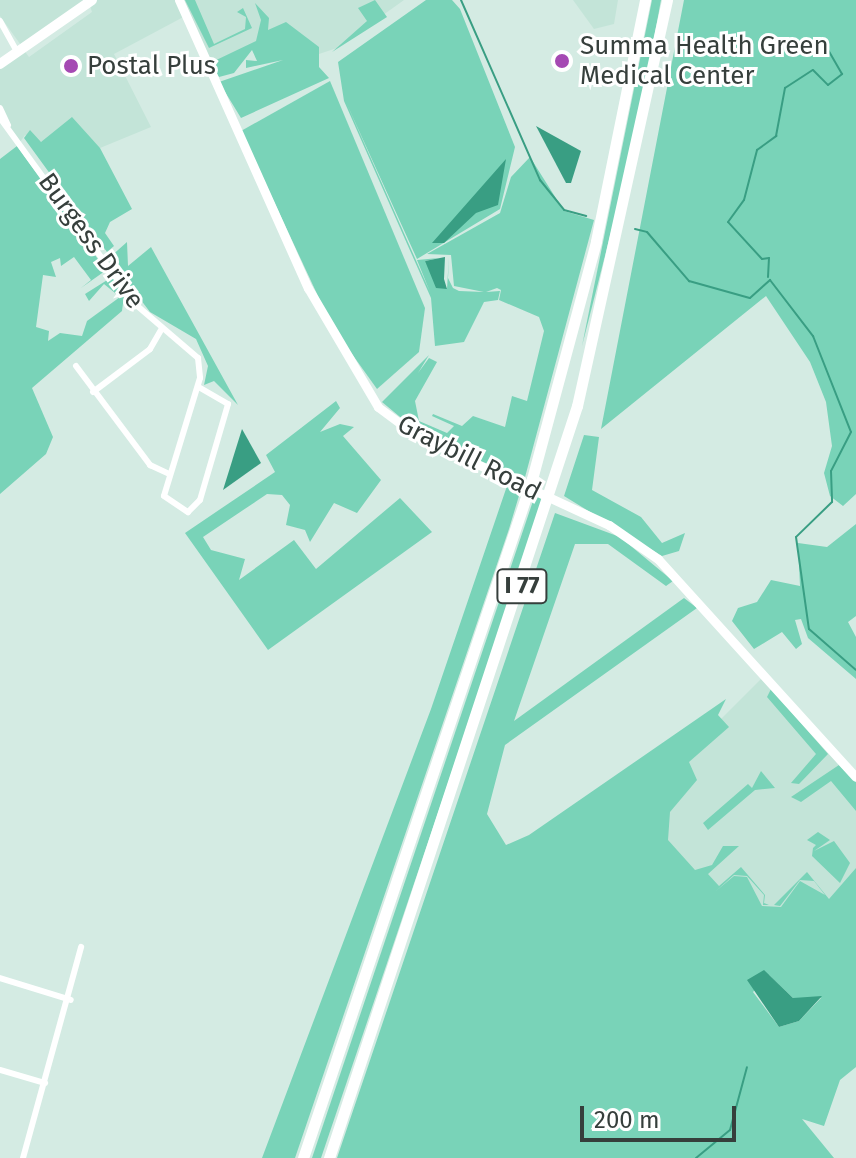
<!DOCTYPE html>
<style>
body{margin:0}
#map{position:relative;width:856px;height:1158px;overflow:hidden;background:#d4ebe3;font-family:"Fira Sans",sans-serif}
div>[style]{position:absolute}
.built>*{inset:0;background:#c3e4d8}
.green>*{inset:0;background:#79d3b8}
.water>*{inset:0;background:#399e83}
.stream>*{height:2px;margin:-1px;padding:0 1px;transform-origin:1px;border-radius:1px;background:#399e83}
.street>*{height:6px;margin:-3px;padding:0 3px;transform-origin:3px;border-radius:3px;background:#fff}
.secondary>*{height:9px;margin:-4.5px;padding:0 4.5px;transform-origin:4.5px;border-radius:4.5px;background:#fff}
.primary>*{height:10px;margin:-5px;padding:0 5px;transform-origin:5px;border-radius:5px;background:#fff}
.highway>*{height:11px;margin:-5.5px;padding:0 5.5px;transform-origin:5.5px;border-radius:5.5px;background:#fff}
.dots>*{width:22px;height:22px;translate:-50% -50%;box-sizing:border-box;border:4px solid #fff;border-radius:50%}
span{translate:-50% -50%;white-space:nowrap;text-align:center;line-height:1.15;-webkit-text-stroke:6px #fff;paint-order:stroke}
.shield-label span{padding:2px 6px;background:#fff;border:2px solid;border-radius:6px;-webkit-text-stroke-width:0}
.shield-label{font-size:24px;color:#363f3c;font-weight:700}
.poi-label{font-size:26px;color:#363f3c}
.left{translate:0 -50%;text-align:left}
.street-label{font-size:26px;color:#363f3c}
.scale{position:absolute;left:580px;top:1106px;width:156px;height:36px;box-sizing:border-box;border:4px solid #363f3c;border-top:0;padding-left:10px;font-size:24px;line-height:28px;white-space:nowrap;color:#363f3c;-webkit-text-stroke:6px #fff;paint-order:stroke}
</style>
<div id="map">
<div class="built">
<i style="clip-path:polygon(evenodd,0 0,404px 0,337px 48px,316px 55px,285px 30px,210px 63px,189px 14px,114px 54px,151px 127px,100px 148px,76px 123px,41px 142px,25px 135px,20px 142px,10px 128px,0 108px,0 65px,23px 48px,0 16px,0 0,89px 3px,92px 12px,29px 57px,23px 49px,89px 3px)"></i>
<i style="clip-path:polygon(573px 0,618px 0,614px 24px,594px 29px)"></i>
<i style="clip-path:polygon(762px 678px,856px 782px,856px 978px,602px 838px)"></i>
</div>
<div class="green">
<i style="clip-path:polygon(185px 0,195px 0,214px 44px,245px 29px,246px 17px,237px 12px,243px 8px,252px 28px,209px 48px)"></i>
<i style="clip-path:polygon(375px 0,387px 17px,332px 52px,367px 21px,358px 8px)"></i>
<i style="clip-path:polygon(426px 0,452px 0,460px 9px,515px 147px,500px 209px,417px 259px,346px 102px,430px 292px,417px 260px,439px 258px,425px 261px,447px 289px,449px 256px,448px 278px,453px 288px,459px 291px,484px 292px,454px 286px,451px 255px,427px 254px,500px 213px,511px 177px,530px 157px,564px 211px,594px 220px,524px 481px,423px 436px,382px 402px,429px 355px,418px 373px,429px 358px,437px 362px,415px 401px,419px 421px,447px 433px,454px 426px,432px 416px,433px 414px,462px 426px,473px 416px,505px 427px,512px 396px,527px 401px,544px 331px,539px 317px,499px 300px,501px 290px,497px 288px,486px 292px,500px 291px,498px 300px,484px 302px,464px 342px,435px 346px,431px 298px,344px 101px,338px 62px)"></i>
<i style="clip-path:polygon(652px 0,661px 0,637px 130px,582px 346px)"></i>
<i style="clip-path:polygon(684px 0,856px 0,856px 494px,843px 506px,830px 496px,824px 473px,832px 446px,826px 402px,810px 362px,766px 296px,601px 429px)"></i>
<i style="clip-path:polygon(255px 3px,269px 18px,268px 30px,286px 22px,319px 47px,319px 67px,329px 78px,241px 118px,219px 82px,283px 60px,246px 68px,246px 60px,257px 61px,252px 50px,234px 73px,219px 77px,210px 63px,256px 41px,261px 20px)"></i>
<i style="clip-path:polygon(330px 81px,425px 308px,419px 352px,377px 389px,332px 326px,241px 131px)"></i>
<i style="clip-path:polygon(72px 117px,100px 148px,132px 209px,110px 222px,105px 233px,114px 246px,107px 252px,24px 138px,30px 130px,41px 142px)"></i>
<i style="clip-path:polygon(17px 146px,105px 269px,105px 271px,81px 288px,91px 280px,74px 257px,61px 266px,60px 258px,51px 262px,56px 277px,43px 275px,36px 327px,49px 331px,48px 341px,60px 333px,82px 336px,87px 321px,120px 297px,104px 284px,89px 301px,85px 294px,112px 277px,124px 296px,122px 311px,32px 388px,53px 437px,46px 454px,0 494px,0 159px)"></i>
<i style="clip-path:polygon(127px 242px,128px 266px,151px 247px,238px 405px,214px 381px,204px 385px,208px 366px,196px 339px,150px 312px,109px 258px)"></i>
<i style="clip-path:polygon(336px 401px,340px 408px,320px 432px,340px 424px,354px 427px,343px 436px,381px 480px,357px 513px,334px 503px,310px 542px,305px 530px,286px 525px,290px 505px,282px 495px,267px 494px,203px 537px,211px 550px,245px 559px,239px 580px,294px 540px,316px 569px,400px 498px,432px 532px,268px 650px,185px 533px,275px 472px,266px 455px)"></i>
<i style="clip-path:polygon(584px 435px,599px 437px,592px 490px,641px 517px,662px 543px,685px 533px,679px 551px,662px 556px,564px 496px)"></i>
<i style="clip-path:polygon(508px 483px,521px 489px,509px 529px,295px 1158px,262px 1158px,431px 709px)"></i>
<i style="clip-path:polygon(535px 495px,543px 498px,445px 792px,321px 1158px,312px 1158px)"></i>
<i style="clip-path:polygon(evenodd,555px 513px,620px 537px,673px 581px,666px 586px,608px 544px,575px 544px,514px 721px,684px 598px,697px 608px,505px 745px,487px 814px,506px 845px,529px 835px,726px 699px,718px 715px,729px 727px,689px 762px,697px 780px,670px 812px,668px 840px,695px 870px,712px 865px,723px 846px,739px 846px,708px 874px,719px 886px,741px 867px,765px 895px,764px 903px,769px 905px,763px 905px,764px 895px,747px 876px,734px 875px,716px 891px,734px 876px,747px 877px,762px 906px,781px 907px,800px 881px,825px 895px,814px 881px,800px 880px,780px 906px,774px 905px,807px 872px,829px 899px,856px 868px,856px 1067px,840px 1080px,824px 1126px,802px 1119px,834px 1158px,337px 1158px,555px 513px,769px 975px,793px 998px,821px 998px,799px 1021px,779px 1027px,753px 992px,769px 975px)"></i>
<i style="clip-path:polygon(856px 524px,856px 616px,848px 622px,856px 637px,856px 679px,808px 638px,801px 619px,795px 620px,802px 644px,796px 649px,782px 632px,754px 649px,732px 621px,738px 608px,757px 602px,771px 580px,800px 586px,798px 543px,827px 547px)"></i>
<i style="clip-path:polygon(771px 689px,828px 754px,799px 784px,791px 783px,816px 754px,767px 697px)"></i>
<i style="clip-path:polygon(839px 765px,856px 782px,856px 811px,831px 781px,801px 802px,791px 797px)"></i>
<i style="clip-path:polygon(761px 771px,775px 788px,755px 790px,708px 830px,703px 823px,748px 784px,752px 788px)"></i>
<i style="clip-path:polygon(818px 832px,830px 840px,814px 851px,834px 841px,850px 863px,840px 883px,812px 856px,813px 848px,816px 845px,807px 840px)"></i>
</div>
<div class="water">
<i style="clip-path:polygon(536px 126px,581px 151px,571px 183px,566px 183px)"></i>
<i style="clip-path:polygon(506px 159px,498px 205px,476px 213px,444px 243px,432px 243px)"></i>
<i style="clip-path:polygon(445px 257px,444px 279px,447px 289px,436px 288px,425px 261px)"></i>
<i style="clip-path:polygon(242px 429px,261px 463px,223px 490px)"></i>
<i style="clip-path:polygon(764px 970px,793px 998px,822px 996px,799px 1021px,779px 1027px,747px 980px)"></i>
</div>
<div class="stream">
<i style="left:461px;top:0;width:197px;rotate:66.3deg"></i>
<i style="left:540px;top:180px;width:38px;rotate:51deg"></i>
<i style="left:564px;top:210px;width:23px;rotate:15deg"></i>
<i style="left:635px;top:229px;width:12px;rotate:14deg"></i>
<i style="left:647px;top:232px;width:65px;rotate:49.4deg"></i>
<i style="left:689px;top:281px;width:63px;rotate:15.6deg"></i>
<i style="left:750px;top:298px;width:27px;rotate:-42deg"></i>
<i style="left:770px;top:280px;width:71px;rotate:52.5deg"></i>
<i style="left:813px;top:336px;width:103px;rotate:68.4deg"></i>
<i style="left:851px;top:432px;width:44px;rotate:117.1deg"></i>
<i style="left:831px;top:471px;width:31px;rotate:88deg"></i>
<i style="left:832px;top:502px;width:50px;rotate:135.8deg"></i>
<i style="left:796px;top:537px;width:93px;rotate:82deg"></i>
<i style="left:809px;top:629px;width:62px;rotate:41.1deg"></i>
<i style="left:768px;top:277px;width:19px;rotate:-87deg"></i>
<i style="left:769px;top:258px;width:7px;rotate:172deg"></i>
<i style="left:762px;top:259px;width:50px;rotate:-132.6deg"></i>
<i style="left:728px;top:222px;width:27px;rotate:-54deg"></i>
<i style="left:744px;top:200px;width:52px;rotate:-75.4deg"></i>
<i style="left:757px;top:150px;width:24px;rotate:-36deg"></i>
<i style="left:776px;top:136px;width:49px;rotate:-79.4deg"></i>
<i style="left:785px;top:88px;width:33px;rotate:-33deg"></i>
<i style="left:813px;top:70px;width:21px;rotate:45deg"></i>
<i style="left:828px;top:85px;width:18px;rotate:-38deg"></i>
<i style="left:842px;top:74px;width:34px;rotate:-120deg"></i>
<i style="left:825px;top:45px;width:18px;rotate:180deg"></i>
<i style="left:696px;top:1158px;width:44px;rotate:-39.5deg"></i>
<i style="left:730px;top:1130px;width:65px;rotate:-74.9deg"></i>
</div>
<div class="street">
<i style="left:0;top:21px;width:35px;rotate:61deg"></i>
<i style="left:0;top:108px;width:19px;rotate:65deg"></i>
<i style="left:0;top:118px;width:230px;rotate:54deg"></i>
<i style="left:135px;top:304px;width:83px;rotate:40.6deg"></i>
<i style="left:198px;top:358px;width:20px;rotate:84deg"></i>
<i style="left:200px;top:378px;width:123px;rotate:107deg"></i>
<i style="left:164px;top:496px;width:29px;rotate:34deg"></i>
<i style="left:188px;top:512px;width:17px;rotate:-45deg"></i>
<i style="left:200px;top:500px;width:100px;rotate:-73.7deg"></i>
<i style="left:228px;top:404px;width:34px;rotate:-150deg"></i>
<i style="left:76px;top:366px;width:124px;rotate:53.2deg"></i>
<i style="left:150px;top:465px;width:21px;rotate:25deg"></i>
<i style="left:93px;top:392px;width:71px;rotate:-37deg"></i>
<i style="left:150px;top:349px;width:24px;rotate:-60deg"></i>
<i style="left:0;top:978px;width:74px;rotate:17.2deg"></i>
<i style="left:0;top:1070px;width:47px;rotate:16.1deg"></i>
<i style="left:23px;top:1158px;width:219px;rotate:-74.6deg"></i>
</div>
<div class="secondary">
<i style="left:179px;top:0;width:316px;rotate:65.9deg"></i>
<i style="left:308px;top:288px;width:138px;rotate:59.5deg"></i>
<i style="left:378px;top:407px;width:49px;rotate:36.6deg"></i>
<i style="left:417px;top:436px;width:212px;rotate:24.9deg"></i>
<i style="left:609px;top:525px;width:60px;rotate:34.8deg"></i>
<i style="left:658px;top:559px;width:294px;rotate:47.8deg"></i>
</div>
<div class="primary">
<i style="left:0;top:64px;width:112px;rotate:-34.8deg"></i>
</div>
<div class="highway">
<i style="left:303px;top:1158px;width:717px;rotate:-71.36deg"></i>
<i style="left:532px;top:479px;width:246px;rotate:-74.9deg"></i>
<i style="left:596px;top:241px;width:246px;rotate:-78.5deg"></i>
<i style="left:329px;top:1158px;width:792px;rotate:-71.75deg"></i>
<i style="left:577px;top:406px;width:416px;rotate:-77.5deg"></i>
</div>
<div class="dots">
<i style="left:562px;top:61px;background:#a549b3"></i>
<i style="left:71px;top:66px;background:#a549b3"></i>
</div>
<div class="shield-label">
<span style="left:522px;top:586px">I 77</span>
</div>
<div class="poi-label">
<span class="left" style="left:580px;top:61px">Summa Health Green<br>Medical Center</span>
<span class="left" style="left:87px;top:66px">Postal Plus</span>
</div>
<div class="street-label">
<span style="left:91px;top:241px;rotate:54deg">Burgess Drive</span>
<span style="left:469px;top:458px;rotate:27deg">Graybill Road</span>
</div>
<div class="scale">200 m</div>
</div>
